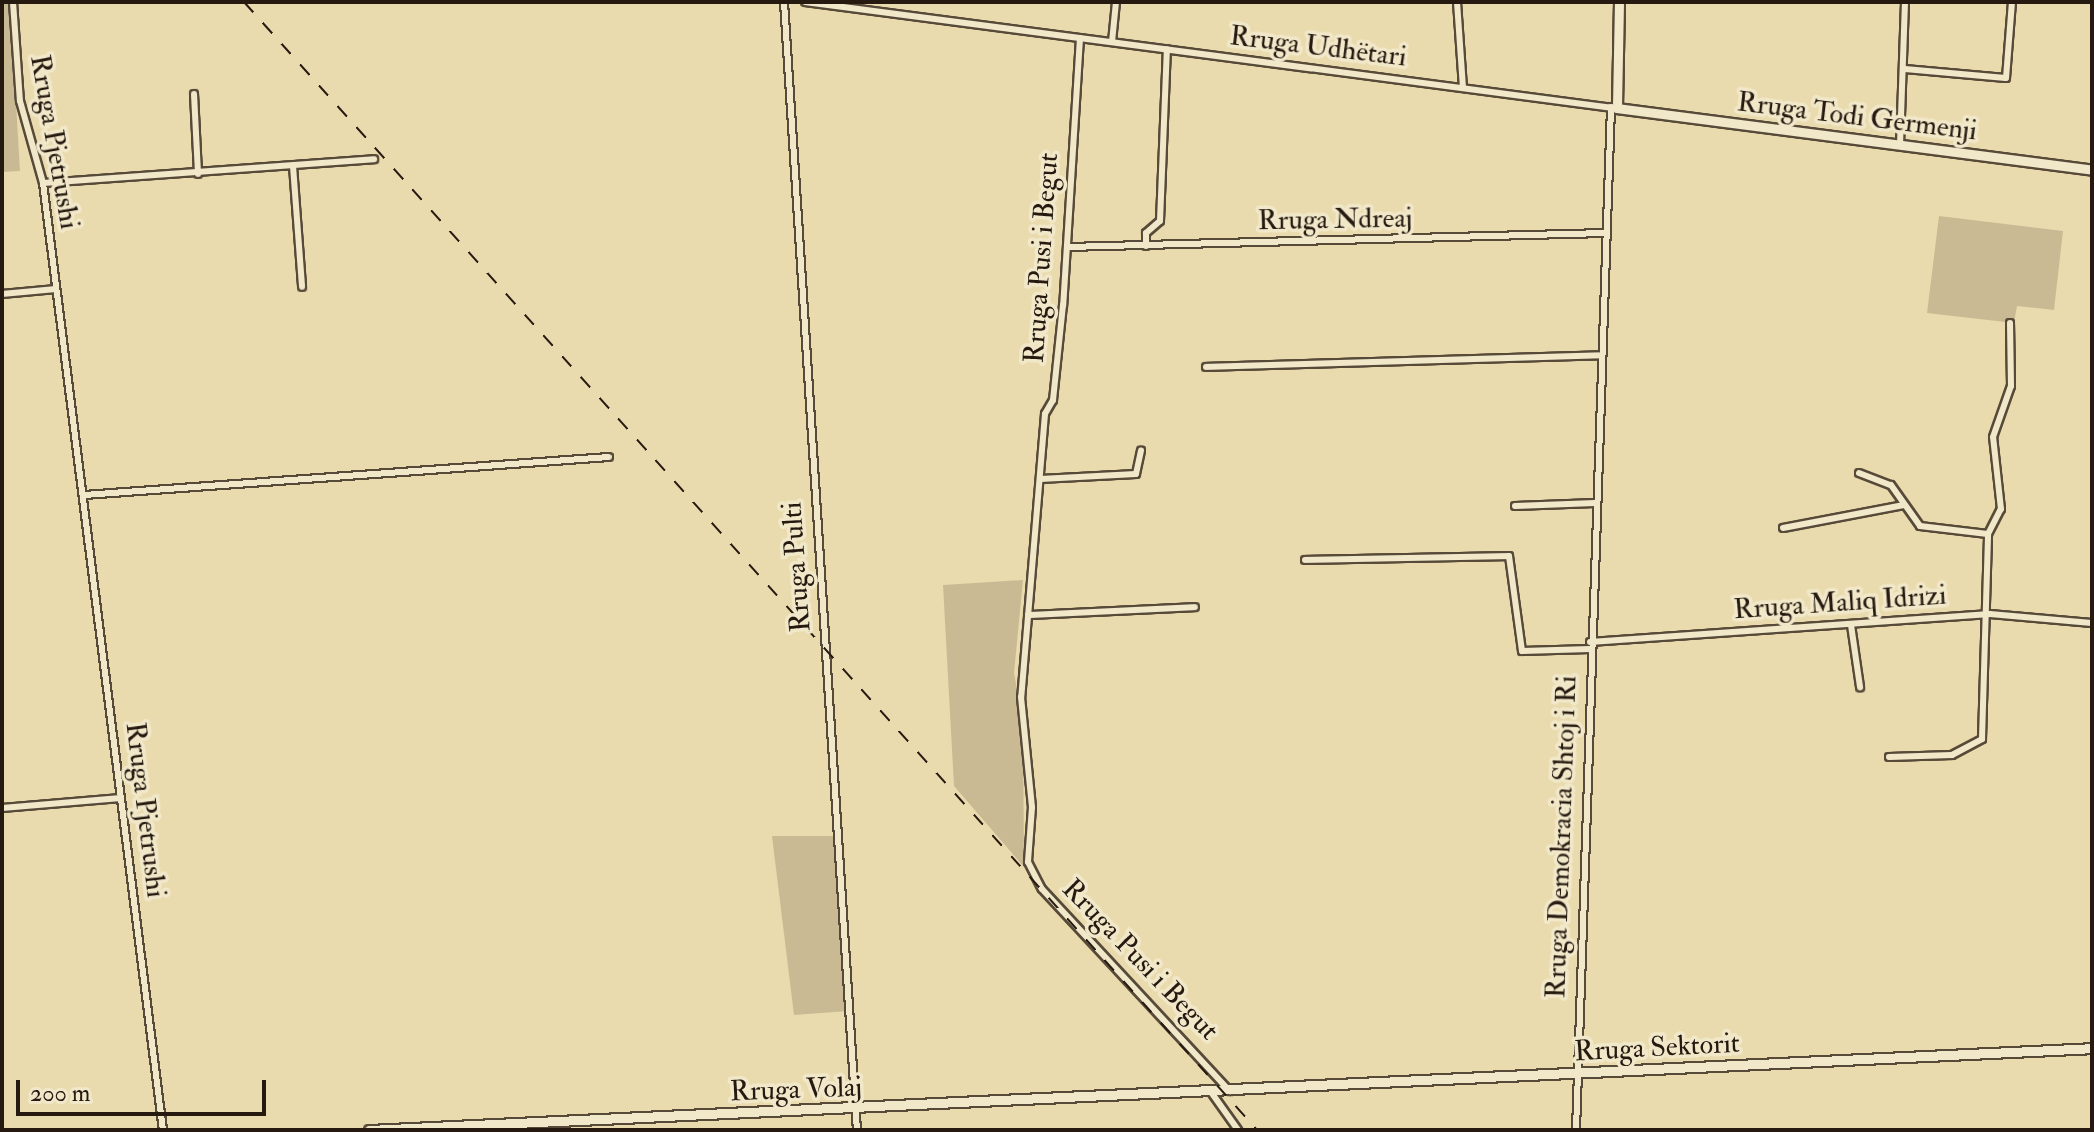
<!DOCTYPE html>
<meta charset="utf-8">
<style>
body{margin:0}
#map{position:relative;width:2094px;height:1132px;overflow:hidden;background:#eadbae;font-family:"IM FELL Double Pica",serif}
div>[style]{position:absolute}
.green>*{inset:0;background:#c9ba93}
.roads{filter:drop-shadow(2px 0 #574a38) drop-shadow(-2px 0 #574a38) drop-shadow(0 2px #574a38) drop-shadow(0 -2px #574a38)}
.street>*{height:6px;margin:-3px;padding:0 3px;transform-origin:3px;border-radius:3px;background:#f1e8ca}
.secondary>*{height:9px;margin:-4.5px;padding:0 4.5px;transform-origin:4.5px;border-radius:4.5px;background:#f1e8ca}
.rail>*{height:2px;margin-top:-1px;transform-origin:0;background:repeating-linear-gradient(90deg,#261910 0 14px,transparent 0 28px)}
span{translate:-50% -50%;white-space:nowrap;text-align:center;line-height:1.15;-webkit-text-stroke:7px #f1e8ca;paint-order:stroke}
.street-label{font-size:28px;color:#261910}
.frame{position:absolute;inset:0;border:4px solid #261910;pointer-events:none}
.scale{position:absolute;left:16px;top:1080px;width:250px;height:36px;box-sizing:border-box;border:4px solid #261910;border-top:0;padding-left:10px;font-size:24px;line-height:28px;white-space:nowrap;color:#261910;-webkit-text-stroke:6px #f1e8ca;paint-order:stroke}
</style>
<div id="map">
<div class="green">
<i style="clip-path:polygon(2px 2px,10px 2px,20px 171px,2px 172px)"></i>
<i style="clip-path:polygon(1939px 216px,2063px 231px,2054px 310px,2017px 306px,2014px 323px,1927px 313px)"></i>
<i style="clip-path:polygon(1023px 580px,1014px 673px,1023px 720px,1024px 867px,954px 786px,943px 585px)"></i>
<i style="clip-path:polygon(772px 836px,836px 836px,848px 1011px,794px 1015px)"></i>
</div>
<div class="roads">
<div class="street">
<i style="left:13px;top:2px;width:99px;rotate:86deg"></i>
<i style="left:20px;top:101px;width:85px;rotate:74.3deg"></i>
<i style="left:43px;top:183px;width:955px;rotate:82.78deg"></i>
<i style="left:784px;top:2px;width:1130px;rotate:86.3deg"></i>
<i style="left:805px;top:2px;width:815px;rotate:7.47deg"></i>
<i style="left:1457px;top:2px;width:86px;rotate:86deg"></i>
<i style="left:1080px;top:38px;width:268px;rotate:93.6deg"></i>
<i style="left:1063px;top:305px;width:96px;rotate:96deg"></i>
<i style="left:1053px;top:400px;width:16px;rotate:120deg"></i>
<i style="left:1045px;top:414px;width:284px;rotate:94.8deg"></i>
<i style="left:1021px;top:697px;width:111px;rotate:84.3deg"></i>
<i style="left:1032px;top:807px;width:55px;rotate:94.2deg"></i>
<i style="left:1028px;top:862px;width:30px;rotate:63deg"></i>
<i style="left:1042px;top:889px;width:276px;rotate:47.1deg"></i>
<i style="left:1112px;top:42px;width:40px;rotate:-84.3deg"></i>
<i style="left:1905px;top:69px;width:101px;rotate:5.1deg"></i>
<i style="left:2006px;top:78px;width:76px;rotate:-85.5deg"></i>
<i style="left:194px;top:94px;width:80px;rotate:87.1deg"></i>
<i style="left:1900px;top:145px;width:143px;rotate:-88deg"></i>
<i style="left:293px;top:166px;width:121px;rotate:85.7deg"></i>
<i style="left:43px;top:183px;width:332px;rotate:-4.1deg"></i>
<i style="left:1146px;top:246px;width:13px;rotate:-90deg"></i>
<i style="left:1146px;top:233px;width:18px;rotate:-41deg"></i>
<i style="left:1160px;top:221px;width:172px;rotate:-87.7deg"></i>
<i style="left:1067px;top:247px;width:538px;rotate:-1.49deg"></i>
<i style="left:2px;top:294px;width:54px;rotate:-5.3deg"></i>
<i style="left:1206px;top:367px;width:393px;rotate:-1.7deg"></i>
<i style="left:1859px;top:473px;width:34px;rotate:21deg"></i>
<i style="left:1891px;top:485px;width:50px;rotate:54.7deg"></i>
<i style="left:1920px;top:526px;width:68px;rotate:6.7deg"></i>
<i style="left:1040px;top:479px;width:96px;rotate:-3deg"></i>
<i style="left:1136px;top:474px;width:24px;rotate:-78deg"></i>
<i style="left:84px;top:495px;width:526px;rotate:-4.14deg"></i>
<i style="left:1515px;top:506px;width:80px;rotate:-2.1deg"></i>
<i style="left:1783px;top:528px;width:123px;rotate:-10.8deg"></i>
<i style="left:1305px;top:560px;width:204px;rotate:-1.1deg"></i>
<i style="left:1509px;top:556px;width:96px;rotate:82.2deg"></i>
<i style="left:1522px;top:651px;width:68px;rotate:-1.7deg"></i>
<i style="left:1028px;top:615px;width:167px;rotate:-2.7deg"></i>
<i style="left:1851px;top:625px;width:63px;rotate:81.7deg"></i>
<i style="left:1590px;top:642px;width:401px;rotate:-4deg"></i>
<i style="left:1990px;top:614px;width:102px;rotate:5deg"></i>
<i style="left:1889px;top:757px;width:63px;rotate:-1.8deg"></i>
<i style="left:1952px;top:755px;width:34px;rotate:-28deg"></i>
<i style="left:1982px;top:739px;width:205px;rotate:-88.3deg"></i>
<i style="left:1988px;top:534px;width:28px;rotate:-63deg"></i>
<i style="left:2001px;top:509px;width:72px;rotate:-96.3deg"></i>
<i style="left:1993px;top:437px;width:54px;rotate:-70.6deg"></i>
<i style="left:2011px;top:386px;width:63px;rotate:-90.9deg"></i>
<i style="left:2px;top:808px;width:119px;rotate:-4.8deg"></i>
<i style="left:1211px;top:1092px;width:47px;rotate:54.6deg"></i>
<i style="left:1576px;top:1130px;width:1024px;rotate:-88.04deg"></i>
</div>
<div class="secondary">
<i style="left:1619px;top:2px;width:106px;rotate:91.1deg"></i>
<i style="left:1617px;top:108px;width:479px;rotate:7.4deg"></i>
<i style="left:369px;top:1130px;width:1725px;rotate:-2.72deg"></i>
</div>
</div>
<div class="rail">
<i style="left:244px;top:2px;width:1516px;rotate:48.07deg"></i>
</div>
<div class="street-label">
<span style="left:1318px;top:47px;rotate:7deg">Rruga Udhëtari</span>
<span style="left:1857px;top:117px;rotate:7deg">Rruga Todi Germenji</span>
<span style="left:54px;top:142px;rotate:80deg">Rruga Pjetrushi</span>
<span style="left:1335px;top:220px;rotate:-1deg">Rruga Ndreaj</span>
<span style="left:1042px;top:258px;rotate:-86deg">Rruga Pusi i Begut</span>
<span style="left:797px;top:567px;rotate:-94deg">Rruga Pulti</span>
<span style="left:1840px;top:603px;rotate:-4deg">Rruga Maliq Idrizi</span>
<span style="left:145px;top:810px;rotate:83deg">Rruga Pjetrushi</span>
<span style="left:1562px;top:837px;rotate:-88deg">Rruga Demokracia Shtoj i Ri</span>
<span style="left:1140px;top:960px;rotate:46deg">Rruga Pusi i Begut</span>
<span style="left:1657px;top:1048px;rotate:-3deg">Rruga Sektorit</span>
<span style="left:796px;top:1090px;rotate:-2deg">Rruga Volaj</span>
</div>
<div class="frame"></div>
<div class="scale">200 m</div>
</div>
